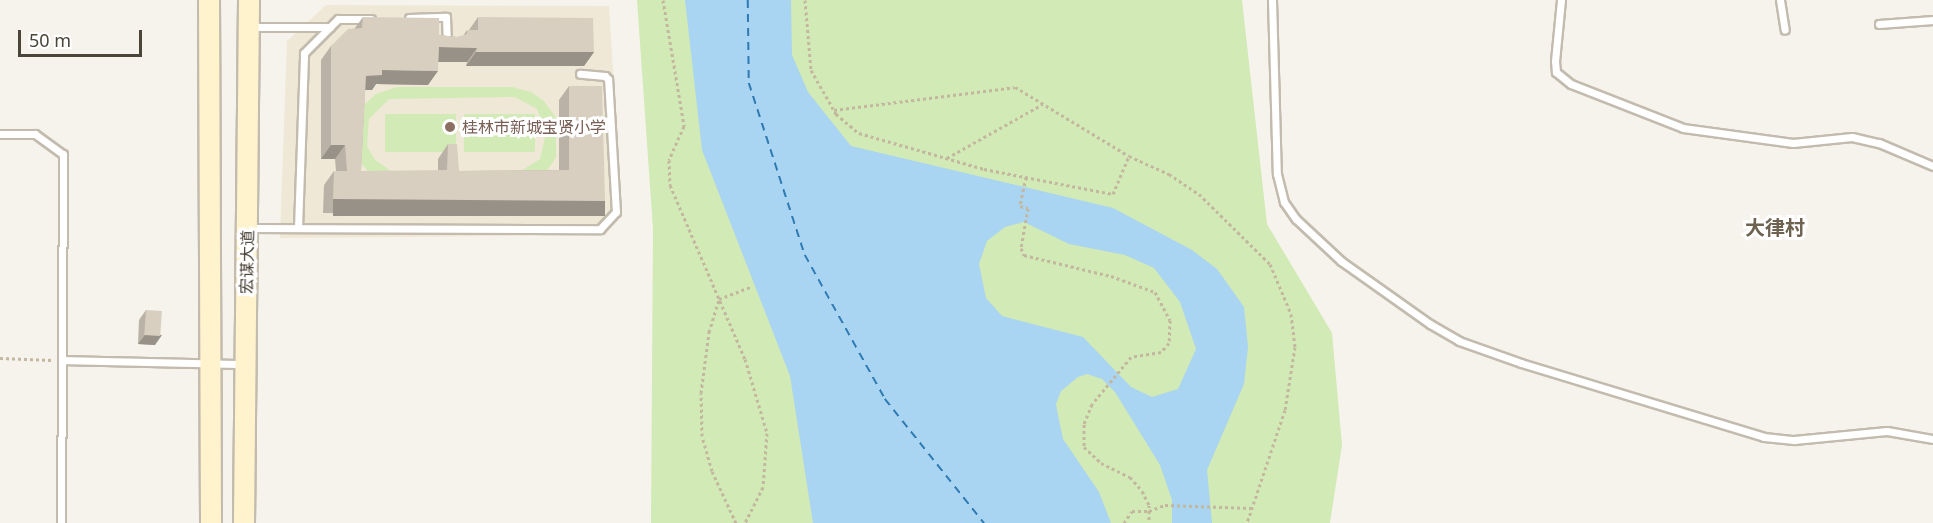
<!DOCTYPE html>
<meta charset="utf-8">
<style>
body{margin:0}
#map{position:relative;width:1933px;height:523px;overflow:hidden;background:#f6f3ec;font-family:"Noto Sans","Noto Sans SC",sans-serif}
div>[style]{position:absolute}
.education>*{inset:0;background:#efe8d6}
.green>*{inset:0;background:#d2eab5;transform-origin:0 0}
.water>*{inset:0;background:#a9d4f2}
.ferry>*{height:1.5px;margin-top:-0.75px;transform-origin:0;background:repeating-linear-gradient(90deg,#2e7ab2 0 8px,transparent 0 14px)}
.path>*{height:3px;margin-top:-1.5px;transform-origin:0;background:repeating-linear-gradient(90deg,#c4b79f 0 3px,transparent 0 6px)}
.roads{filter:drop-shadow(2px 0 #c2bbae) drop-shadow(-2px 0 #c2bbae) drop-shadow(0 2px #c2bbae) drop-shadow(0 -2px #c2bbae)}
.lane>*{height:7px;margin:-3.5px;padding:0 3.5px;transform-origin:3.5px;border-radius:3.5px;background:#fff}
.secondary>*{height:20px;margin:-10px;padding:0 10px;transform-origin:10px;border-radius:10px;background:#fff3cd}
.wall>*{inset:0;background:#bab2a6}
.shaded-wall>*{inset:0;background:#979187;transform-origin:0 0}
.building>*{inset:0;background:#d8cfc1;transform-origin:0 0}
.dots>*{width:16px;height:16px;translate:-50% -50%;box-sizing:border-box;border:3px solid #fff;border-radius:50%}
span{translate:-50% -50%;white-space:nowrap;text-align:center;line-height:1.15;-webkit-text-stroke:6px #fff;paint-order:stroke}
.education-label{font-size:16px;color:#785e54}
.left{translate:0 -50%;text-align:left}
.street-label{font-size:16px;color:#4b4439}
.quarter-label{font-size:20px;color:#6e6250;font-weight:700}
.scale{position:absolute;left:18px;top:30px;width:124px;height:27px;box-sizing:border-box;border:3px solid #4b4439;border-top:0;padding-left:8px;font-size:18px;line-height:21px;white-space:nowrap;color:#4b4439;-webkit-text-stroke:4px #fff;paint-order:stroke}
</style>
<div id="map">
<div class="education">
<i style="clip-path:polygon(326px 5px,609px 6px,622px 213px,605px 235px,280px 238px,287px 41px)"></i>
</div>
<div class="green">
<i style="clip-path:polygon(637px 0,1242px 0,1267px 224px,1332px 333px,1342px 445px,1330px 523px,651px 523px,653px 229px)"></i>
<i style="clip-path:polygon(evenodd,397px 87px,512px 87px,531px 92px,544px 101px,556px 118px,556px 157px,547px 171px,370px 174px,362px 164px,361px 108px,376px 94px,397px 87px,515px 97px,537px 109px,546px 133px,540px 159px,521px 171px,391px 171px,375px 160px,367px 146px,369px 119px,389px 99px,515px 97px)"></i>
<i style="left:456px;top:114px;width:38px;height:71px;rotate:90deg"></i>
<i style="left:464px;top:114px;width:71px;height:38px"></i>
</div>
<div class="water">
<i style="clip-path:polygon(evenodd,685px 0,791px 0,792px 55px,808px 92px,851px 146px,1113px 208px,1192px 250px,1217px 269px,1244px 307px,1248px 347px,1244px 384px,1207px 470px,1212px 523px,1172px 523px,1172px 500px,1160px 465px,1115px 392px,1102px 379px,1087px 374px,1078px 377px,1061px 391px,1056px 404px,1058px 415px,1063px 439px,1099px 492px,1111px 523px,813px 523px,790px 376px,702px 150px,685px 0,1024px 222px,1069px 244px,1125px 255px,1154px 268px,1180px 302px,1196px 349px,1178px 389px,1152px 397px,1131px 387px,1083px 337px,1002px 316px,986px 298px,979px 264px,987px 241px,1005px 227px,1024px 222px)"></i>
</div>
<div class="ferry">
<i style="left:748px;top:0;width:83px;rotate:89.3deg"></i>
<i style="left:749px;top:83px;width:181px;rotate:72deg"></i>
<i style="left:805px;top:255px;width:165px;rotate:60.9deg"></i>
<i style="left:885px;top:399px;width:159px;rotate:51.4deg"></i>
</div>
<div class="path">
<i style="left:663px;top:0;width:128px;rotate:80.5deg"></i>
<i style="left:684px;top:126px;width:37px;rotate:114deg"></i>
<i style="left:669px;top:160px;width:25px;rotate:88deg"></i>
<i style="left:670px;top:185px;width:189px;rotate:66.7deg"></i>
<i style="left:745px;top:359px;width:77px;rotate:73.4deg"></i>
<i style="left:767px;top:433px;width:54px;rotate:94.2deg"></i>
<i style="left:763px;top:487px;width:40px;rotate:116.6deg"></i>
<i style="left:805px;top:0;width:70px;rotate:85.1deg"></i>
<i style="left:811px;top:70px;width:51px;rotate:60.4deg"></i>
<i style="left:836px;top:114px;width:30px;rotate:40deg"></i>
<i style="left:859px;top:133px;width:130px;rotate:16.1deg"></i>
<i style="left:984px;top:169px;width:131px;rotate:11deg"></i>
<i style="left:1113px;top:194px;width:41px;rotate:-67.2deg"></i>
<i style="left:1129px;top:156px;width:44px;rotate:24.2deg"></i>
<i style="left:1169px;top:174px;width:36px;rotate:34deg"></i>
<i style="left:1199px;top:194px;width:100px;rotate:44.6deg"></i>
<i style="left:1270px;top:264px;width:54px;rotate:67.2deg"></i>
<i style="left:1291px;top:314px;width:33px;rotate:83deg"></i>
<i style="left:1295px;top:347px;width:64px;rotate:99deg"></i>
<i style="left:1285px;top:410px;width:119px;rotate:108.6deg"></i>
<i style="left:834px;top:110px;width:182px;rotate:-7.2deg"></i>
<i style="left:1015px;top:87px;width:133px;rotate:31.2deg"></i>
<i style="left:947px;top:158px;width:110px;rotate:-29.4deg"></i>
<i style="left:1026px;top:177px;width:30px;rotate:102deg"></i>
<i style="left:1020px;top:206px;width:8px;rotate:14deg"></i>
<i style="left:1028px;top:208px;width:41px;rotate:99.9deg"></i>
<i style="left:1021px;top:248px;width:8px;rotate:67deg"></i>
<i style="left:1024px;top:255px;width:89px;rotate:13.6deg"></i>
<i style="left:1111px;top:276px;width:47px;rotate:20deg"></i>
<i style="left:1155px;top:292px;width:32px;rotate:62deg"></i>
<i style="left:1170px;top:320px;width:23px;rotate:92deg"></i>
<i style="left:1169px;top:343px;width:12px;rotate:132deg"></i>
<i style="left:1161px;top:352px;width:30px;rotate:171deg"></i>
<i style="left:1131px;top:357px;width:61px;rotate:129.7deg"></i>
<i style="left:1092px;top:404px;width:22px;rotate:112deg"></i>
<i style="left:1084px;top:424px;width:23px;rotate:90deg"></i>
<i style="left:1084px;top:447px;width:23px;rotate:43deg"></i>
<i style="left:1101px;top:463px;width:32px;rotate:26deg"></i>
<i style="left:1130px;top:477px;width:18px;rotate:49deg"></i>
<i style="left:1142px;top:491px;width:16px;rotate:63deg"></i>
<i style="left:1149px;top:505px;width:18px;rotate:90deg"></i>
<i style="left:0;top:358px;width:52px;rotate:2.2deg"></i>
<i style="left:736px;top:523px;width:57px;rotate:-114.8deg"></i>
<i style="left:712px;top:471px;width:36px;rotate:-106deg"></i>
<i style="left:702px;top:436px;width:43px;rotate:-91.3deg"></i>
<i style="left:701px;top:393px;width:62px;rotate:-82.5deg"></i>
<i style="left:709px;top:332px;width:34px;rotate:-73deg"></i>
<i style="left:719px;top:299px;width:36px;rotate:-21deg"></i>
<i style="left:1124px;top:523px;width:14px;rotate:-56deg"></i>
<i style="left:1132px;top:511px;width:17px"></i>
<i style="left:1149px;top:511px;width:17px;rotate:-21deg"></i>
<i style="left:1165px;top:505px;width:86px;rotate:2deg"></i>
</div>
<div class="roads">
<div class="lane">
<i style="left:1272px;top:0;width:174px;rotate:88.4deg"></i>
<i style="left:1277px;top:174px;width:29px;rotate:76deg"></i>
<i style="left:1284px;top:202px;width:21px;rotate:55deg"></i>
<i style="left:1296px;top:219px;width:62px;rotate:43deg"></i>
<i style="left:1341px;top:261px;width:109px;rotate:35.3deg"></i>
<i style="left:1430px;top:324px;width:34px;rotate:30deg"></i>
<i style="left:1459px;top:341px;width:66px;rotate:19.5deg"></i>
<i style="left:1521px;top:363px;width:254px;rotate:16.9deg"></i>
<i style="left:1764px;top:437px;width:30px;rotate:6deg"></i>
<i style="left:1794px;top:440px;width:93px;rotate:-5.5deg"></i>
<i style="left:1887px;top:431px;width:47px;rotate:9.9deg"></i>
<i style="left:1561px;top:0;width:61px;rotate:95.6deg"></i>
<i style="left:1555px;top:61px;width:11px;rotate:85deg"></i>
<i style="left:1556px;top:72px;width:19px;rotate:39deg"></i>
<i style="left:1571px;top:84px;width:120px;rotate:21.4deg"></i>
<i style="left:1683px;top:128px;width:111px;rotate:7.8deg"></i>
<i style="left:1793px;top:143px;width:59px;rotate:-5.8deg"></i>
<i style="left:1852px;top:137px;width:28px;rotate:13deg"></i>
<i style="left:1879px;top:143px;width:59px;rotate:23.1deg"></i>
<i style="left:1780px;top:0;width:30px;rotate:81deg"></i>
<i style="left:409px;top:18px;width:37px;rotate:-2deg"></i>
<i style="left:446px;top:17px;width:27px;rotate:88deg"></i>
<i style="left:1879px;top:24px;width:54px;rotate:-4.2deg"></i>
<i style="left:251px;top:27px;width:79px"></i>
<i style="left:0;top:134px;width:35px"></i>
<i style="left:35px;top:134px;width:34px;rotate:36deg"></i>
<i style="left:63px;top:154px;width:369px;rotate:90.3deg"></i>
<i style="left:250px;top:228px;width:350px;rotate:0.2deg"></i>
<i style="left:600px;top:229px;width:23px;rotate:-47deg"></i>
<i style="left:616px;top:212px;width:133px;rotate:-93.4deg"></i>
<i style="left:608px;top:79px;width:4px;rotate:-135deg"></i>
<i style="left:605px;top:76px;width:25px;rotate:-175deg"></i>
<i style="left:298px;top:228px;width:175px;rotate:-88deg"></i>
<i style="left:304px;top:53px;width:48px;rotate:-45deg"></i>
<i style="left:338px;top:19px;width:33px"></i>
<i style="left:63px;top:360px;width:181px;rotate:1.3deg"></i>
</div>
<div class="secondary">
<i style="left:209px;top:0;width:523px;rotate:89.78deg"></i>
<i style="left:244px;top:523px;width:523px;rotate:-89.45deg"></i>
</div>
</div>
<div class="wall">
<i style="clip-path:polygon(363px 17px,439px 35px,457px 37px,463px 36px,467px 30px,469px 30px,478px 17px,594px 52px,584px 66px,466px 66px,467px 62px,438px 62px,428px 85px,376px 84px,372px 90px,365px 90px,361px 171px,438px 171px,438px 159px,448px 144px,459px 171px,559px 170px,559px 100px,569px 86px,595px 216px,323px 213px,324px 185px,334px 171px,336px 171px,335px 159px,321px 159px,321px 60px,331px 46px,355px 28px)"></i>
<i style="clip-path:polygon(146px 310px,155px 345px,138px 344px,139px 320px)"></i>
</div>
<div class="shaded-wall">
<i style="clip-path:polygon(439px 47px,477px 48px,467px 62px,429px 62px)"></i>
<i style="clip-path:polygon(476px 52px,594px 52px,584px 66px,466px 66px)"></i>
<i style="clip-path:polygon(382px 70px,438px 71px,428px 85px,376px 84px,372px 90px,356px 90px,366px 76px)"></i>
<i style="clip-path:polygon(331px 145px,345px 145px,335px 159px,321px 159px)"></i>
<i style="left:333px;top:199px;width:272px;height:17px"></i>
<i style="clip-path:polygon(145px 335px,162px 335px,155px 345px,138px 344px)"></i>
</div>
<div class="building">
<i style="clip-path:polygon(363px 17px,439px 18px,439px 35px,457px 37px,467px 34px,467px 30px,478px 30px,478px 17px,593px 18px,594px 52px,476px 52px,477px 48px,439px 47px,438px 71px,382px 70px,382px 75px,366px 76px,361px 171px,447px 170px,448px 144px,457px 144px,459px 171px,569px 170px,569px 86px,602px 86px,605px 201px,333px 199px,334px 171px,347px 171px,345px 145px,331px 145px,331px 46px,348px 29px,362px 28px)"></i>
<i style="left:146px;top:310px;width:16px;height:25px;rotate:4deg"></i>
</div>
<div class="dots">
<i style="left:450px;top:127px;background:#8d6e63"></i>
</div>
<div class="education-label">
<span class="left" style="left:462px;top:127px">桂林市新城宝贤小学</span>
</div>
<div class="street-label">
<span style="left:247px;top:262px;rotate:-89deg">宏谋大道</span>
</div>
<div class="quarter-label">
<span style="left:1775px;top:227px">大律村</span>
</div>
<div class="scale">50 m</div>
</div>
